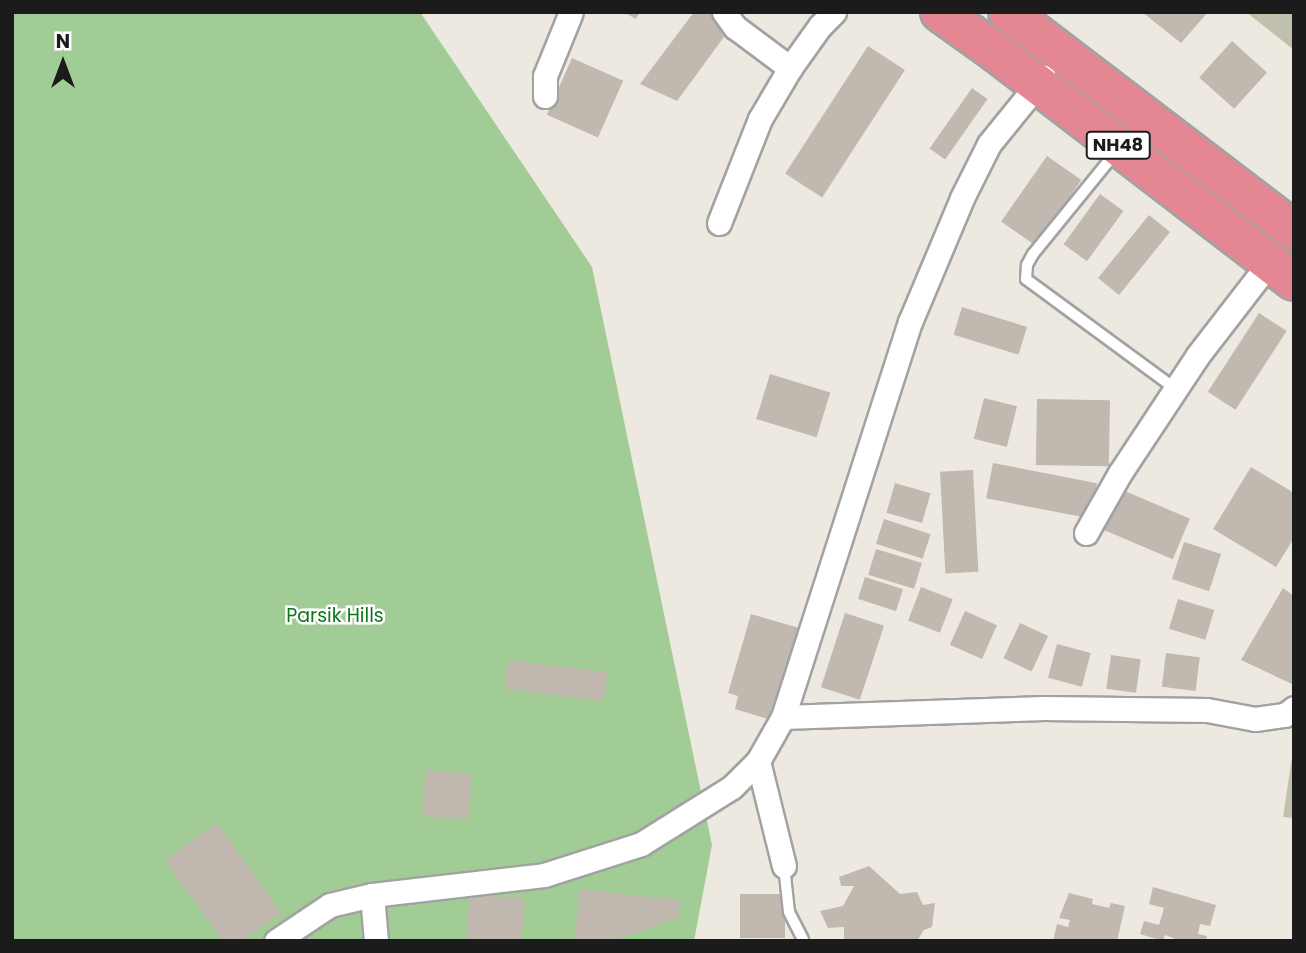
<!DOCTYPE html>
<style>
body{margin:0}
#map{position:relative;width:1306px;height:953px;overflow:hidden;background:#ede9e0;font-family:Poppins,sans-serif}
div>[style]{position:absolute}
.construction>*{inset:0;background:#c0c1ac}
.forest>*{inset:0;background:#a2cc95}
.building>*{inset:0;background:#c1b8b0;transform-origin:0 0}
.roads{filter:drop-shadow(2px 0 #a2a2a2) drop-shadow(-2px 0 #a2a2a2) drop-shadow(0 2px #a2a2a2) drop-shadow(0 -2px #a2a2a2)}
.lane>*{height:10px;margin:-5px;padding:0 5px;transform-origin:5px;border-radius:5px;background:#fff}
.street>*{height:23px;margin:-11.5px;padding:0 11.5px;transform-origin:11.5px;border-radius:11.5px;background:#fff}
.highway>*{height:38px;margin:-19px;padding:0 19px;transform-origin:19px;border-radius:19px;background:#e58793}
span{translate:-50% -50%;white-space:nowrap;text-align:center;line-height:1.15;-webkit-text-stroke:5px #fff;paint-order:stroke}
.shield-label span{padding:2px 5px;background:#fff;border:2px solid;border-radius:5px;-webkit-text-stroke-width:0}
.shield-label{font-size:18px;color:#1b1b1b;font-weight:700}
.park-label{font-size:19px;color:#0b771a}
.frame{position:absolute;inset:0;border:14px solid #1b1b1b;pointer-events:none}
.north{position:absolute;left:28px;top:28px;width:70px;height:70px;-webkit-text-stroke:5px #fff;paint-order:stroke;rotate:0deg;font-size:19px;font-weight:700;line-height:28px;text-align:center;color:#1b1b1b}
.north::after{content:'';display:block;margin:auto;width:24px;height:32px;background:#1b1b1b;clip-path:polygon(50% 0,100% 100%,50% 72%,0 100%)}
</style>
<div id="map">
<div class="construction">
<i style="clip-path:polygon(1246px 12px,1294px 12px,1294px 50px)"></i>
<i style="clip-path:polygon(1294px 744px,1294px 818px,1283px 817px)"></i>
</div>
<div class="forest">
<i style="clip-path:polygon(12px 12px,420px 12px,592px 267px,712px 845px,694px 941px,12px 941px)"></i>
</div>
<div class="building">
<i style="clip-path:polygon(623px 12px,640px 12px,636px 19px)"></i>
<i style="clip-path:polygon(694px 12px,710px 12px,724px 37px,677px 101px,640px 84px)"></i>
<i style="clip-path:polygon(1142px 12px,1208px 12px,1181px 43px)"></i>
<i style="left:1232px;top:41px;width:47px;height:49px;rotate:42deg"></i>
<i style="left:868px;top:46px;width:44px;height:152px;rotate:33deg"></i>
<i style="left:572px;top:58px;width:56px;height:62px;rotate:24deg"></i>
<i style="left:972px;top:88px;width:19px;height:74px;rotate:35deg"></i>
<i style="left:1047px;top:156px;width:42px;height:80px;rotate:35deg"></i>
<i style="left:1100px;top:194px;width:29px;height:62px;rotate:36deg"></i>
<i style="left:1149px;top:215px;width:27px;height:81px;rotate:39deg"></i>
<i style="left:962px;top:307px;width:68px;height:29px;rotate:17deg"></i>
<i style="left:1259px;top:313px;width:33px;height:94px;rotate:33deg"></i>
<i style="left:770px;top:374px;width:63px;height:47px;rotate:17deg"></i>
<i style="left:984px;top:398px;width:34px;height:42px;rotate:14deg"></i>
<i style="left:1037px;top:399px;width:73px;height:66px;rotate:1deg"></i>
<i style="left:993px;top:463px;width:106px;height:36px;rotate:11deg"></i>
<i style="clip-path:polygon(1251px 467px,1294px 493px,1294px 538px,1276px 567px,1213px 529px)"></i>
<i style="left:973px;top:470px;width:102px;height:33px;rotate:87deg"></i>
<i style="left:895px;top:483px;width:37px;height:31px;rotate:16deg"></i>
<i style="left:1120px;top:489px;width:76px;height:44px;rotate:23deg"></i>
<i style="left:884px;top:519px;width:49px;height:26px;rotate:18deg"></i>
<i style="left:1184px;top:542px;width:39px;height:39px;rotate:18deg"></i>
<i style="left:876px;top:549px;width:48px;height:27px;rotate:17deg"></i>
<i style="left:865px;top:577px;width:40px;height:23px;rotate:18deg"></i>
<i style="left:921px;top:587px;width:34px;height:36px;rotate:21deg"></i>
<i style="clip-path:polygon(1283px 588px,1294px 596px,1294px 685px,1241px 660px)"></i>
<i style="left:1178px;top:599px;width:38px;height:31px;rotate:17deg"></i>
<i style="left:965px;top:611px;width:35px;height:37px;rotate:24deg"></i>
<i style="left:845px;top:613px;width:41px;height:78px;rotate:18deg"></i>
<i style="clip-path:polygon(751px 614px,799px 628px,771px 720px,735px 709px,738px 696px,728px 693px)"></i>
<i style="left:1020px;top:623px;width:31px;height:39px;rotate:25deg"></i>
<i style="left:1057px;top:644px;width:35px;height:35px;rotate:15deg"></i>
<i style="left:1166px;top:653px;width:34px;height:34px;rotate:7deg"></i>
<i style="left:1111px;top:655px;width:30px;height:34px;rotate:8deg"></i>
<i style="left:508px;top:660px;width:100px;height:29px;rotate:7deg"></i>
<i style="left:426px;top:770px;width:46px;height:46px;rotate:5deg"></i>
<i style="clip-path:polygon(217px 823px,281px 913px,242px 941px,223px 941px,165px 860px)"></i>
<i style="clip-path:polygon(869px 866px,900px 894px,917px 892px,923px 905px,935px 903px,932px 927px,924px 930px,917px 941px,844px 941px,844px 927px,828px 928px,820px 911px,843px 906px,854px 886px,841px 886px,839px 877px)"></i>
<i style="clip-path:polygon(1153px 887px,1216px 905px,1210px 926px,1200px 924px,1198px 934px,1207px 936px,1206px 941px,1181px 941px,1165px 935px,1163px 941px,1140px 934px,1144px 921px,1159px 925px,1164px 908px,1149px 904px)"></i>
<i style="clip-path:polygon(580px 890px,681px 900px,679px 917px,613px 941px,574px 941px)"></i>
<i style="clip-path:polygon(1069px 893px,1093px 899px,1092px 904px,1109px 908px,1111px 903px,1125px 906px,1117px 941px,1053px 941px,1057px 924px,1068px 927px,1070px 920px,1059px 918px)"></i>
<i style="left:470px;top:894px;width:55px;height:47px;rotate:5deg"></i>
<i style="left:785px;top:894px;width:44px;height:45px;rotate:90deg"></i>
</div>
<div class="roads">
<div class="lane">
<i style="left:1116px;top:152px;width:132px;rotate:129.1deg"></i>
<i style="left:1033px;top:254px;width:13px;rotate:119deg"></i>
<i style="left:1027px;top:265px;width:14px;rotate:94deg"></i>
<i style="left:1026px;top:279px;width:186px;rotate:36.3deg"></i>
<i style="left:784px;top:866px;width:46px;rotate:83.8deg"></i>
<i style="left:789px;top:912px;width:31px;rotate:63deg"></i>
</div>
<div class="street">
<i style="left:724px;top:12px;width:19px;rotate:54deg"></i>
<i style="left:735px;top:27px;width:69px;rotate:36.7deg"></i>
<i style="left:545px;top:96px;width:20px;rotate:-90deg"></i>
<i style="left:545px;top:76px;width:69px;rotate:-67.9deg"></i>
<i style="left:719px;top:223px;width:112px;rotate:-68.5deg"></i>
<i style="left:760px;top:119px;width:59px;rotate:-59.5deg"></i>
<i style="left:790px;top:68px;width:52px;rotate:-54.5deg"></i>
<i style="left:820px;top:26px;width:20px;rotate:-45deg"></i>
<i style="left:1086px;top:533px;width:69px;rotate:-60.5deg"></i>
<i style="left:1120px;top:473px;width:141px;rotate:-56.5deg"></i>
<i style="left:1198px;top:355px;width:118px;rotate:-52.3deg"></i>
<i style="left:783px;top:717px;width:261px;rotate:-2deg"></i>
<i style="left:1044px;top:708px;width:163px;rotate:0.7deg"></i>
<i style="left:1207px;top:710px;width:49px;rotate:10.6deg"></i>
<i style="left:1255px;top:719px;width:30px;rotate:-8deg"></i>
<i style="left:1285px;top:715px;width:11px;rotate:-38deg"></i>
<i style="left:758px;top:761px;width:108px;rotate:76.1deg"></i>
<i style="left:372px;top:895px;width:46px;rotate:85deg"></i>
<i style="left:276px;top:941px;width:65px;rotate:-33.7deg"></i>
<i style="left:330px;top:905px;width:43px;rotate:-13.4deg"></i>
<i style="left:372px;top:895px;width:173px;rotate:-6.6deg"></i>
<i style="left:544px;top:875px;width:102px;rotate:-17.7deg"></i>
<i style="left:641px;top:844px;width:107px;rotate:-32.1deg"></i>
<i style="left:732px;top:787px;width:37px;rotate:-45deg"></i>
<i style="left:758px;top:761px;width:51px;rotate:-60.4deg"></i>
<i style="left:783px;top:717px;width:415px;rotate:-72.2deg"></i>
<i style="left:910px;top:322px;width:134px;rotate:-67.2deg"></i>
<i style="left:962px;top:198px;width:60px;rotate:-63.4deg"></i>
<i style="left:989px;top:144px;width:87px;rotate:-51deg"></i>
</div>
<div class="highway">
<i style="left:940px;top:12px;width:70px;rotate:35.7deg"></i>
<i style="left:997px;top:53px;width:374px;rotate:37.5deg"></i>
<i style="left:1008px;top:12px;width:360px;rotate:37.4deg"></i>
</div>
</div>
<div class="shield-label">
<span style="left:1118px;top:145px">NH48</span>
</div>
<div class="park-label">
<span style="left:335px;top:616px">Parsik Hills</span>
</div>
<div class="frame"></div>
<div class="north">N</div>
</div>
